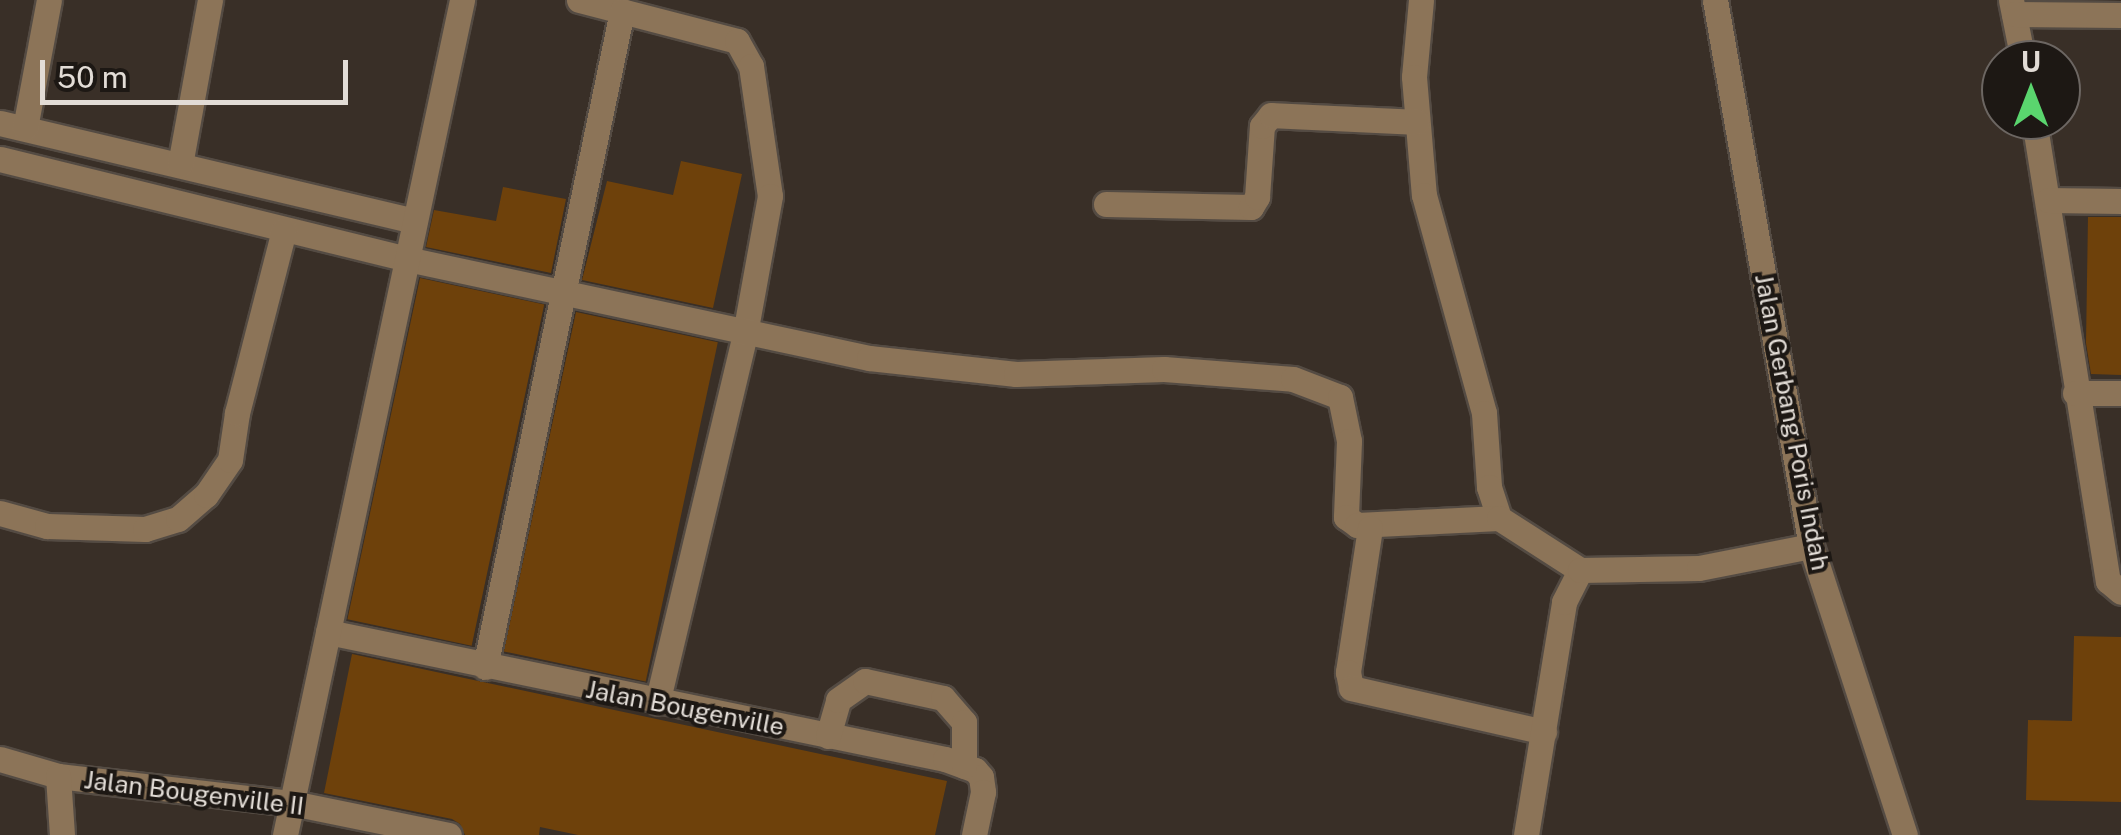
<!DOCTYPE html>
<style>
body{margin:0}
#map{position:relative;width:2121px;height:835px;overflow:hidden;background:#392f27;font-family:"Public Sans",sans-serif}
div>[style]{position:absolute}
.building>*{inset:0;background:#6e410b;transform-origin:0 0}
.roads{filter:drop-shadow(2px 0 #544b43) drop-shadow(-2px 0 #544b43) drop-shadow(0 2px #544b43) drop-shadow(0 -2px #544b43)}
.minor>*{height:25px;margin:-12.5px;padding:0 12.5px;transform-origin:12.5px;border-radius:12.5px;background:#8c7458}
span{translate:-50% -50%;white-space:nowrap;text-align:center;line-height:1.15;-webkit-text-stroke:8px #1d1814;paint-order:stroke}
.street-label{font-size:25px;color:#e2dcd6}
.north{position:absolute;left:1981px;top:40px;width:100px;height:100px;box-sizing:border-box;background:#1d1814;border:2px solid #6c6662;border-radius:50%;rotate:0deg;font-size:28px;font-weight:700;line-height:40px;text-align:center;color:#e2dcd6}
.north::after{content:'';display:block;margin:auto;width:35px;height:45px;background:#5ad56e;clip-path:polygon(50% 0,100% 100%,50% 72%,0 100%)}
.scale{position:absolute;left:40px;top:60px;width:308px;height:45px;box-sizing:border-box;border:5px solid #e2dcd6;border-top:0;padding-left:12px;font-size:30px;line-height:35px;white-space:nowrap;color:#e2dcd6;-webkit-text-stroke:8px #1d1814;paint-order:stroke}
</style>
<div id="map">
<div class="building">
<i style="clip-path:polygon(681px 161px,742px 174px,713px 308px,582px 280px,607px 181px,673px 195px)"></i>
<i style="clip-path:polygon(503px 187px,566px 199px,551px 273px,426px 247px,434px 210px,496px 221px)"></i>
<i style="clip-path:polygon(2088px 217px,2121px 217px,2121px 375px,2091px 374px,2086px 343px)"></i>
<i style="left:420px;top:278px;width:127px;height:349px;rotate:12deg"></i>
<i style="left:576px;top:312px;width:145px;height:347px;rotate:12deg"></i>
<i style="clip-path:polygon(2074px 636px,2121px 637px,2121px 802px,2026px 800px,2028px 720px,2072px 721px)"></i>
<i style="clip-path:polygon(352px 654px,947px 781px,935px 835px,578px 835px,540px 827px,539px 835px,465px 835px,460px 824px,452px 819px,324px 793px)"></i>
</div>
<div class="roads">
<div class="minor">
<i style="left:579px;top:0;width:163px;rotate:14.5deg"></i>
<i style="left:737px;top:41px;width:29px;rotate:61deg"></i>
<i style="left:751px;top:66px;width:131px;rotate:81.7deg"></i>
<i style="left:770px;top:196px;width:140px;rotate:100.3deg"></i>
<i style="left:745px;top:334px;width:378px;rotate:103.4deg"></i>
<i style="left:1421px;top:0;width:77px;rotate:95.2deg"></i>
<i style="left:1414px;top:77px;width:118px;rotate:85.2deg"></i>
<i style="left:1424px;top:195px;width:226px;rotate:74.6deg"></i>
<i style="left:1484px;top:413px;width:74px;rotate:86.1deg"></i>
<i style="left:1489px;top:487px;width:33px;rotate:72deg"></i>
<i style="left:1715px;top:0;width:554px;rotate:80.03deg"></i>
<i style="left:1811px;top:546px;width:304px;rotate:72deg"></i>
<i style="left:2011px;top:0;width:61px;rotate:78.7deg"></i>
<i style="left:2014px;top:14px;width:107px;rotate:0.5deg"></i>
<i style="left:2034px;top:120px;width:467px;rotate:80.9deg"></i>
<i style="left:2108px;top:581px;width:17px;rotate:40deg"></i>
<i style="left:0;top:123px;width:426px;rotate:13.3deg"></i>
<i style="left:25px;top:128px;width:130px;rotate:-79.4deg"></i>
<i style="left:0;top:159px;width:419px;rotate:13.8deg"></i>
<i style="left:407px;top:259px;width:472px;rotate:12.1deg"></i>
<i style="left:869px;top:358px;width:148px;rotate:6.2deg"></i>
<i style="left:1016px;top:374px;width:148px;rotate:-1.9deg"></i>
<i style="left:1164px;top:369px;width:129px;rotate:4.4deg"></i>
<i style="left:1293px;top:379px;width:50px;rotate:21deg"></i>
<i style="left:1340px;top:397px;width:45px;rotate:78.4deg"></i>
<i style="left:1349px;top:441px;width:76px;rotate:92.3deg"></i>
<i style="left:1346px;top:517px;width:14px;rotate:36deg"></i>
<i style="left:1357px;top:525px;width:142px;rotate:-2.8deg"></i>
<i style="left:1499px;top:518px;width:96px;rotate:32.7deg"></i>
<i style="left:180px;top:165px;width:168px;rotate:-79.7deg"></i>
<i style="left:2048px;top:200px;width:73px;rotate:0.8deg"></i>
<i style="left:1106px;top:204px;width:145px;rotate:1.2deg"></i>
<i style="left:1251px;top:207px;width:12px;rotate:-59deg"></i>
<i style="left:1257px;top:197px;width:71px;rotate:-86deg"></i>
<i style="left:1262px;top:126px;width:14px;rotate:-51deg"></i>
<i style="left:1271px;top:115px;width:146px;rotate:2.7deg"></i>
<i style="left:2075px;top:393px;width:46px"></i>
<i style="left:0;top:513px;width:49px;rotate:15.5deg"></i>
<i style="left:47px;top:526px;width:98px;rotate:1.8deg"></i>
<i style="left:145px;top:529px;width:34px;rotate:-17deg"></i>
<i style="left:178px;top:519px;width:37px;rotate:-41deg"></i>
<i style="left:206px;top:495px;width:42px;rotate:-55.6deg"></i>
<i style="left:230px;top:460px;width:48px;rotate:-81.5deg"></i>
<i style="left:237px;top:413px;width:189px;rotate:-75.6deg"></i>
<i style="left:1370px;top:528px;width:146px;rotate:98.7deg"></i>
<i style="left:1348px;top:672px;width:16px;rotate:79deg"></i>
<i style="left:1351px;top:688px;width:198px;rotate:12.8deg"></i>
<i style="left:328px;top:632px;width:630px;rotate:11.63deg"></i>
<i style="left:945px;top:759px;width:32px;rotate:20deg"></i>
<i style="left:975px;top:770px;width:9px;rotate:49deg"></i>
<i style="left:981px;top:777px;width:15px;rotate:82deg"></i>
<i style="left:983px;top:792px;width:44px;rotate:101.8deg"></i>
<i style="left:485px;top:667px;width:670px;rotate:-78.2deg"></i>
<i style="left:828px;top:736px;width:37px;rotate:-74deg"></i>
<i style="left:838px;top:700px;width:33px;rotate:-35deg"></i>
<i style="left:865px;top:681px;width:80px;rotate:12.3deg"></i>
<i style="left:943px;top:698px;width:32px;rotate:49deg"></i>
<i style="left:964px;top:722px;width:44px;rotate:90deg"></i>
<i style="left:0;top:759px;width:60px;rotate:16.3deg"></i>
<i style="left:58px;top:776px;width:236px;rotate:6.6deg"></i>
<i style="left:292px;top:803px;width:160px;rotate:11.5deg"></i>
<i style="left:58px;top:776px;width:59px;rotate:86.1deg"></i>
<i style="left:285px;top:835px;width:854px;rotate:-78.03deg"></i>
<i style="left:1526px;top:835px;width:236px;rotate:-80.7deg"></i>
<i style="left:1564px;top:602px;width:36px;rotate:-63deg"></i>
<i style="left:1580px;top:570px;width:119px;rotate:-1deg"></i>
<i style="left:1699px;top:568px;width:114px;rotate:-11.1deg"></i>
</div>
</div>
<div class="street-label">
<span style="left:1792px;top:422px;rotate:79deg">Jalan Gerbang Poris Indah</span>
<span style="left:685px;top:708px;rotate:11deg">Jalan Bougenville</span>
<span style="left:194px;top:793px;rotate:7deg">Jalan Bougenville II</span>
</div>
<div class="north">U</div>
<div class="scale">50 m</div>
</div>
